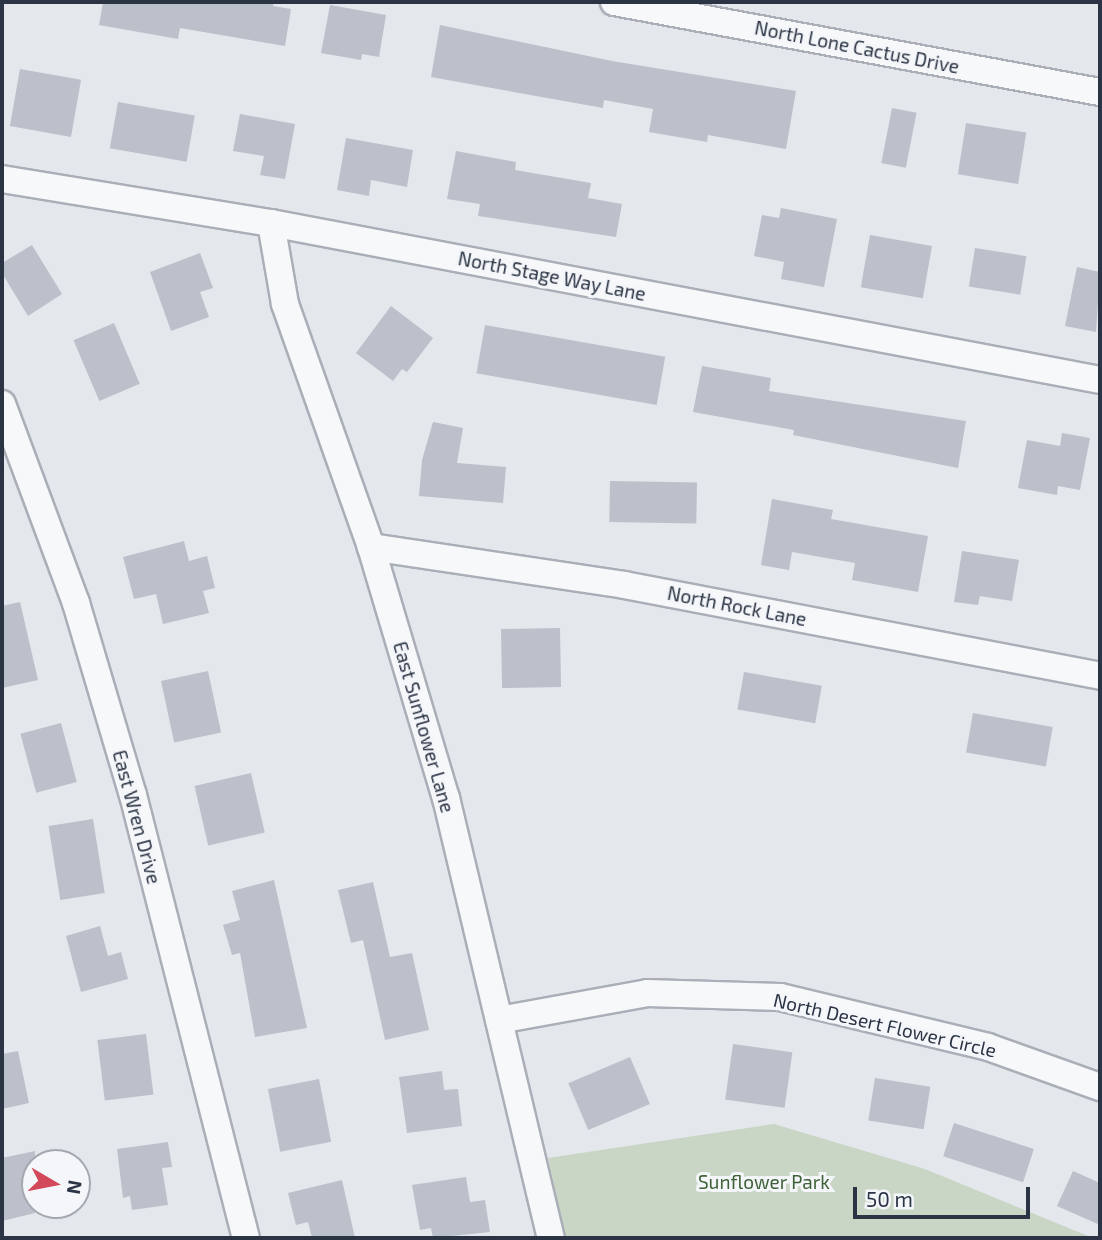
<!DOCTYPE html>
<style>
body{margin:0}
#map{position:relative;width:1102px;height:1240px;overflow:hidden;background:#e4e7ec;font-family:"Exo 2",sans-serif}
div>[style]{position:absolute}
.green>*{inset:0;background:#c9d6c5}
.building>*{inset:0;background:#bbc0ca;transform-origin:0 0}
.roads{filter:drop-shadow(2px 0 #a9aeb7) drop-shadow(-2px 0 #a9aeb7) drop-shadow(0 2px #a9aeb7) drop-shadow(0 -2px #a9aeb7)}
.minor>*{height:26px;margin:-13px;padding:0 13px;transform-origin:13px;border-radius:13px;background:#f7f8fa}
span{translate:-50% -50%;white-space:nowrap;text-align:center;line-height:1.15;-webkit-text-stroke:6px #f4f6f9;paint-order:stroke}
.street-label{font-size:19px;color:#2b3445}
.park-label{font-size:19px;color:#3f6138}
.frame{position:absolute;inset:0;border:4px solid #2b3445;pointer-events:none}
.north{position:absolute;left:21px;top:1149px;width:70px;height:70px;box-sizing:border-box;background:#f4f6f9;border:2px solid #a4a8b1;border-radius:50%;rotate:100deg;font-size:19px;font-weight:700;line-height:28px;text-align:center;color:#2b3445}
.north::after{content:'';display:block;margin:auto;width:24px;height:32px;background:#d1495b;clip-path:polygon(50% 0,100% 100%,50% 72%,0 100%)}
.scale{position:absolute;left:853px;top:1187px;width:177px;height:32px;box-sizing:border-box;border:4px solid #2b3445;border-top:0;padding-left:9px;font-size:21px;line-height:24px;white-space:nowrap;color:#2b3445;-webkit-text-stroke:5px #f4f6f9;paint-order:stroke}
</style>
<div id="map">
<div class="green">
<i style="clip-path:polygon(774px 1124px,925px 1169px,1093px 1238px,566px 1238px,548px 1158px)"></i>
</div>
<div class="building">
<i style="clip-path:polygon(103px 2px,274px 2px,273px 6px,291px 9px,285px 46px,180px 28px,178px 39px,99px 25px)"></i>
<i style="clip-path:polygon(330px 5px,386px 15px,379px 57px,362px 54px,361px 60px,321px 53px)"></i>
<i style="clip-path:polygon(440px 25px,612px 61px,796px 91px,786px 149px,708px 135px,707px 142px,649px 132px,653px 109px,604px 100px,603px 108px,431px 77px)"></i>
<i style="left:20px;top:69px;width:62px;height:58px;rotate:10deg"></i>
<i style="left:118px;top:102px;width:78px;height:47px;rotate:10deg"></i>
<i style="left:892px;top:108px;width:25px;height:56px;rotate:11deg"></i>
<i style="clip-path:polygon(240px 114px,295px 124px,285px 179px,260px 175px,264px 156px,233px 151px)"></i>
<i style="left:966px;top:123px;width:61px;height:52px;rotate:9deg"></i>
<i style="clip-path:polygon(346px 138px,413px 150px,407px 187px,371px 180px,369px 196px,337px 190px)"></i>
<i style="clip-path:polygon(456px 151px,516px 162px,515px 170px,591px 183px,588px 198px,622px 204px,616px 237px,478px 216px,480px 204px,447px 199px)"></i>
<i style="clip-path:polygon(781px 208px,837px 219px,824px 287px,781px 279px,784px 262px,754px 256px,762px 215px,779px 218px)"></i>
<i style="left:870px;top:235px;width:63px;height:53px;rotate:10deg"></i>
<i style="clip-path:polygon(32px 245px,62px 294px,28px 316px,2px 273px,2px 263px)"></i>
<i style="left:975px;top:248px;width:52px;height:39px;rotate:9deg"></i>
<i style="clip-path:polygon(200px 253px,213px 288px,200px 292px,209px 317px,171px 331px,150px 272px)"></i>
<i style="clip-path:polygon(1077px 267px,1100px 272px,1096px 332px,1065px 326px)"></i>
<i style="clip-path:polygon(391px 306px,433px 338px,407px 372px,402px 369px,393px 381px,356px 353px)"></i>
<i style="left:114px;top:323px;width:66px;height:44px;rotate:67deg"></i>
<i style="left:485px;top:325px;width:183px;height:49px;rotate:10deg"></i>
<i style="clip-path:polygon(702px 366px,771px 378px,769px 391px,966px 421px,958px 468px,793px 435px,794px 430px,693px 412px)"></i>
<i style="clip-path:polygon(433px 422px,463px 428px,457px 463px,506px 467px,503px 503px,419px 496px,422px 460px)"></i>
<i style="clip-path:polygon(1062px 433px,1090px 438px,1080px 490px,1058px 486px,1057px 495px,1018px 488px,1027px 440px,1060px 446px)"></i>
<i style="left:610px;top:481px;width:87px;height:41px;rotate:1deg"></i>
<i style="clip-path:polygon(772px 499px,833px 510px,831px 519px,928px 536px,918px 592px,852px 580px,855px 563px,792px 552px,789px 570px,761px 565px)"></i>
<i style="clip-path:polygon(184px 541px,189px 561px,207px 556px,215px 588px,203px 591px,209px 613px,163px 624px,156px 594px,134px 599px,123px 557px)"></i>
<i style="clip-path:polygon(962px 551px,1019px 560px,1012px 601px,980px 596px,978px 605px,954px 602px)"></i>
<i style="clip-path:polygon(20px 602px,38px 680px,2px 688px,2px 606px)"></i>
<i style="left:560px;top:628px;width:59px;height:59px;rotate:89deg"></i>
<i style="left:208px;top:671px;width:63px;height:48px;rotate:78deg"></i>
<i style="left:744px;top:672px;width:79px;height:38px;rotate:10deg"></i>
<i style="left:973px;top:713px;width:81px;height:40px;rotate:10deg"></i>
<i style="left:61px;top:723px;width:61px;height:42px;rotate:75deg"></i>
<i style="left:251px;top:773px;width:61px;height:58px;rotate:77deg"></i>
<i style="left:93px;top:819px;width:75px;height:45px;rotate:81deg"></i>
<i style="clip-path:polygon(274px 880px,307px 1028px,255px 1037px,240px 953px,232px 955px,223px 925px,240px 920px,232px 891px)"></i>
<i style="clip-path:polygon(373px 882px,390px 957px,412px 953px,429px 1030px,385px 1040px,363px 940px,351px 943px,338px 890px)"></i>
<i style="clip-path:polygon(100px 926px,108px 956px,121px 952px,128px 979px,81px 992px,66px 936px)"></i>
<i style="left:146px;top:1034px;width:61px;height:49px;rotate:83deg"></i>
<i style="left:733px;top:1044px;width:60px;height:56px;rotate:8deg"></i>
<i style="clip-path:polygon(18px 1051px,29px 1103px,2px 1109px,2px 1054px)"></i>
<i style="left:630px;top:1057px;width:51px;height:67px;rotate:67deg"></i>
<i style="clip-path:polygon(442px 1071px,444px 1090px,458px 1089px,462px 1126px,407px 1133px,399px 1077px)"></i>
<i style="left:875px;top:1078px;width:56px;height:43px;rotate:9deg"></i>
<i style="left:319px;top:1079px;width:64px;height:52px;rotate:79deg"></i>
<i style="left:954px;top:1123px;width:84px;height:35px;rotate:18deg"></i>
<i style="clip-path:polygon(168px 1142px,172px 1167px,162px 1168px,168px 1205px,132px 1210px,130px 1196px,123px 1198px,117px 1149px)"></i>
<i style="clip-path:polygon(35px 1151px,35px 1213px,2px 1221px,2px 1158px)"></i>
<i style="clip-path:polygon(1073px 1171px,1100px 1183px,1100px 1225px,1057px 1206px)"></i>
<i style="clip-path:polygon(466px 1177px,470px 1202px,485px 1200px,490px 1232px,433px 1238px,431px 1228px,420px 1230px,412px 1185px)"></i>
<i style="clip-path:polygon(342px 1180px,355px 1238px,312px 1238px,308px 1222px,296px 1225px,288px 1193px)"></i>
</div>
<div class="roads">
<div class="minor">
<i style="left:614px;top:2px;width:494px;rotate:10.5deg"></i>
<i style="left:2px;top:179px;width:273px;rotate:9.3deg"></i>
<i style="left:271px;top:223px;width:844px;rotate:10.72deg"></i>
<i style="left:271px;top:223px;width:82px;rotate:80.2deg"></i>
<i style="left:285px;top:304px;width:258px;rotate:70.5deg"></i>
<i style="left:371px;top:547px;width:262px;rotate:73.4deg"></i>
<i style="left:446px;top:798px;width:452px;rotate:76.6deg"></i>
<i style="left:2px;top:404px;width:212px;rotate:69.6deg"></i>
<i style="left:76px;top:603px;width:200px;rotate:73.5deg"></i>
<i style="left:133px;top:795px;width:457px;rotate:75.7deg"></i>
<i style="left:371px;top:547px;width:256px;rotate:8.5deg"></i>
<i style="left:624px;top:585px;width:485px;rotate:10.8deg"></i>
<i style="left:499px;top:1020px;width:150px;rotate:-10.3deg"></i>
<i style="left:647px;top:993px;width:133px;rotate:1.7deg"></i>
<i style="left:780px;top:997px;width:214px;rotate:13.5deg"></i>
<i style="left:988px;top:1047px;width:119px;rotate:19.7deg"></i>
</div>
</div>
<div class="street-label">
<span style="left:857px;top:47px;rotate:11deg">North Lone Cactus Drive</span>
<span style="left:552px;top:276px;rotate:11deg">North Stage Way Lane</span>
<span style="left:737px;top:606px;rotate:11deg">North Rock Lane</span>
<span style="left:424px;top:727px;rotate:74deg">East Sunflower Lane</span>
<span style="left:137px;top:817px;rotate:75deg">East Wren Drive</span>
<span style="left:885px;top:1025px;rotate:13deg">North Desert Flower Circle</span>
</div>
<div class="park-label">
<span style="left:764px;top:1182px">Sunflower Park</span>
</div>
<div class="frame"></div>
<div class="north">N</div>
<div class="scale">50 m</div>
</div>
